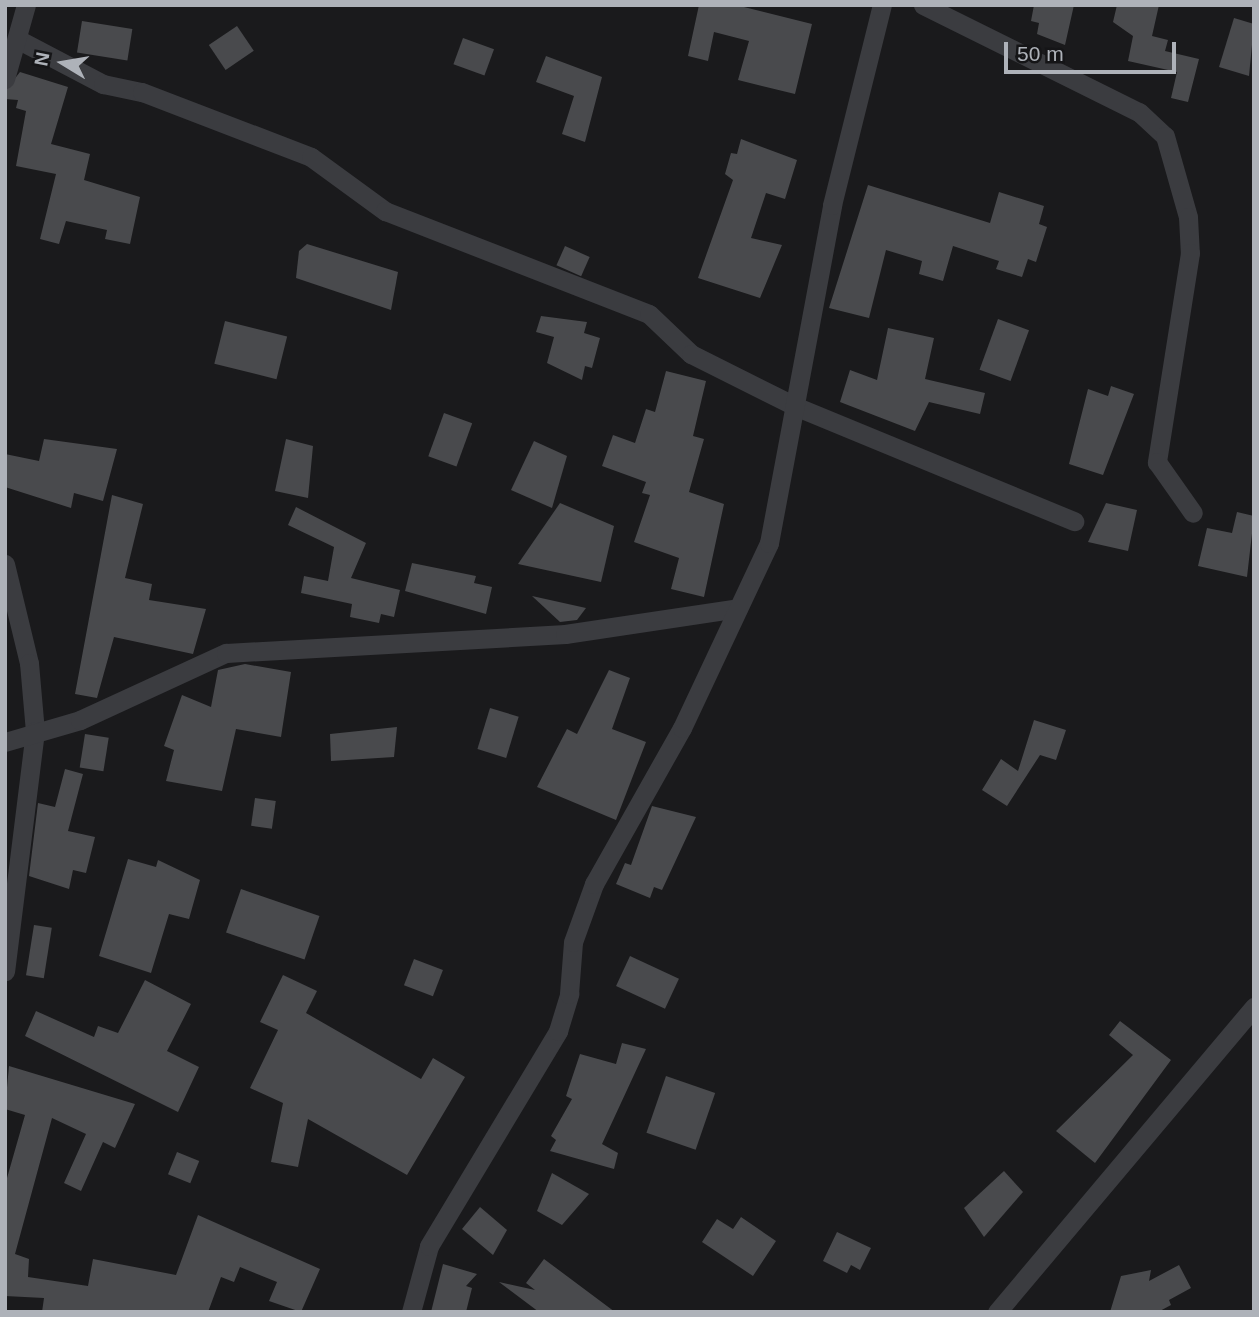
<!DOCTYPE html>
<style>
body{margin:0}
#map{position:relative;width:1259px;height:1317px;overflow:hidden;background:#1a1a1c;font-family:Helvetica,sans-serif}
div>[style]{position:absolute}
.building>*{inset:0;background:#494a4d;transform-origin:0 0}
.street>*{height:19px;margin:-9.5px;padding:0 9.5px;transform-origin:9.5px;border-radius:9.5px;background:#3b3c40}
span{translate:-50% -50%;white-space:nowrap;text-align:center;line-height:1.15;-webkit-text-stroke:7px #151517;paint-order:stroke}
.frame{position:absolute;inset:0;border:7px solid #aeb2b9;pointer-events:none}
.north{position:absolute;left:28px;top:28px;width:70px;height:70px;-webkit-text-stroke:5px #151517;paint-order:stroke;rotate:281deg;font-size:19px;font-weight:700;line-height:28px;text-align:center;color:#aeb2b9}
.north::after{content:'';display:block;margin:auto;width:24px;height:32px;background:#aeb2b9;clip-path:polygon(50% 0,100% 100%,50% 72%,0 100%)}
.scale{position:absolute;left:1004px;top:42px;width:172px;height:32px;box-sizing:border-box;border:4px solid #aeb2b9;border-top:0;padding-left:9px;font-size:21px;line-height:24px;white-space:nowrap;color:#aeb2b9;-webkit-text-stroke:5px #151517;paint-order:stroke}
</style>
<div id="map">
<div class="building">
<i style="clip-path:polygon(699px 5px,736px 5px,812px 24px,795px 94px,738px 80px,749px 41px,714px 32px,708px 61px,688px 56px)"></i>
<i style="clip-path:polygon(1034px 5px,1074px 5px,1065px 45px,1037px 34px,1039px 23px,1031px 21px)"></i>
<i style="clip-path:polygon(1117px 5px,1159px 5px,1152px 36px,1168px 40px,1165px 51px,1199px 59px,1188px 102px,1171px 98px,1177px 72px,1128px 61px,1133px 36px,1113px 22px)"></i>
<i style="clip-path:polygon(1234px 18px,1254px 24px,1249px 76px,1219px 67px)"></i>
<i style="left:82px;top:21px;width:51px;height:32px;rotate:9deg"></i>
<i style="left:237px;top:26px;width:30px;height:34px;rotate:56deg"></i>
<i style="left:463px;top:38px;width:33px;height:28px;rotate:20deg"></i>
<i style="clip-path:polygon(546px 56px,602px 77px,585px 142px,562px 134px,574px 96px,536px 82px)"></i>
<i style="clip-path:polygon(20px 72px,68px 87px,51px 144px,90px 154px,84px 180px,140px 197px,130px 244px,105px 239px,107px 230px,66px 221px,59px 244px,40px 239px,56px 174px,16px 166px,26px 111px,16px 108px,18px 100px,5px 99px,5px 91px)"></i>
<i style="clip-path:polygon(741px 139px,797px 160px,785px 199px,766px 193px,751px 238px,782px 245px,760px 298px,698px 278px,733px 180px,725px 174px,731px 153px,737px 154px)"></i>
<i style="clip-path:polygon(868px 185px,990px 223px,999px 192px,1044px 206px,1039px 224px,1047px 227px,1036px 262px,1028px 259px,1022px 277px,996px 269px,999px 261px,953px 246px,943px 281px,919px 274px,922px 261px,886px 250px,869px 318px,829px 308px)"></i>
<i style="clip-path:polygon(307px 244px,398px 272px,391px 310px,296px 278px,299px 251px)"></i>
<i style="left:565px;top:246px;width:27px;height:21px;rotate:24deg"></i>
<i style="clip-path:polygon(541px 316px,587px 322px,584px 333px,600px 338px,592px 368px,585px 366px,582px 380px,547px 363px,554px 337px,536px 332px)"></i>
<i style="left:998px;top:319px;width:33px;height:54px;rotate:20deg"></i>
<i style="left:225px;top:321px;width:64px;height:44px;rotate:14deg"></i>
<i style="clip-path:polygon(888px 328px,934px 338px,925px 379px,985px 393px,980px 414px,929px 402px,915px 431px,840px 402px,850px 370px,877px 380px)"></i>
<i style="clip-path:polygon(666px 371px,706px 381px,693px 436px,704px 439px,689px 492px,724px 504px,704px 597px,671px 589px,679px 558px,634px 542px,650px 495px,642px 493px,646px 482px,602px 466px,613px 435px,635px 443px,646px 409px,655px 412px)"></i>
<i style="clip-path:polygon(1111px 386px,1134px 394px,1103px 475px,1069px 464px,1088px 389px,1108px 396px)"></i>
<i style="left:444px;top:413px;width:30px;height:46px;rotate:20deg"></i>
<i style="clip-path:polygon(44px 439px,117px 449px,103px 501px,74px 493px,71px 508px,5px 487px,5px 454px,39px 461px)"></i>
<i style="clip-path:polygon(286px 439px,313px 446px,308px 498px,275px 491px)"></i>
<i style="clip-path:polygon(534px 441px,567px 456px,552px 508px,511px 490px)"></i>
<i style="clip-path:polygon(112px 495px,143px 504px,125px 578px,152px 584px,149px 600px,206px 609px,193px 654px,114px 637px,97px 698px,75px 694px)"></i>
<i style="clip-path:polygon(560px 503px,614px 526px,601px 582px,518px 564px)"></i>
<i style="clip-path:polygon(1106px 503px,1137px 510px,1128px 551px,1088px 542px)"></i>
<i style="clip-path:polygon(296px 507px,366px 543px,351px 578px,400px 590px,394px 617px,381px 614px,379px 623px,350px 617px,352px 604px,301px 593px,304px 576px,328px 581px,334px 547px,288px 525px)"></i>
<i style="clip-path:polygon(1237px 512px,1254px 516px,1247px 577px,1198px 566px,1207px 528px,1232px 533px)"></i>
<i style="clip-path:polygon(412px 563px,476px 576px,474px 583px,492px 587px,486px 614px,405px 591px)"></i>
<i style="clip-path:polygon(532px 596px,586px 608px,577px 620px,560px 622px)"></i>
<i style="clip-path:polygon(245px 664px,291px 672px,281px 737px,236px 729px,222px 791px,166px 781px,174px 750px,164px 746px,182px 695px,211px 707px,218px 670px)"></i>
<i style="clip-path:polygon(609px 670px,630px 678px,612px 729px,646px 742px,616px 820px,537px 787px,567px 729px,577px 734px)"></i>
<i style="left:490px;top:708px;width:30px;height:43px;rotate:17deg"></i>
<i style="clip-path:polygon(1034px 720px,1066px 730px,1056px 760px,1040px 755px,1007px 806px,982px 790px,1001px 759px,1018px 771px)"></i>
<i style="clip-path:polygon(397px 727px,394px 757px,331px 761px,330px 734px)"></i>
<i style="left:85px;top:734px;width:24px;height:34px;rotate:9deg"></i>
<i style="clip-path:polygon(65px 769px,83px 774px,68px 831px,95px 837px,86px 873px,73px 870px,69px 889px,29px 876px,38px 803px,55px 807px)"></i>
<i style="left:255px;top:798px;width:21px;height:28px;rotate:8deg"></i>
<i style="clip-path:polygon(652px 806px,696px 817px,662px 890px,654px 887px,650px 898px,616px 884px,625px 863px,631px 865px)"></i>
<i style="clip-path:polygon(128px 859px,156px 867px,158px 860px,200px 880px,189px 919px,169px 914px,151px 973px,99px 956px)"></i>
<i style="left:241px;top:889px;width:83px;height:46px;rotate:19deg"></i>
<i style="left:34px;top:925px;width:18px;height:51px;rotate:9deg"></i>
<i style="left:630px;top:956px;width:54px;height:33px;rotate:25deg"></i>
<i style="left:414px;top:959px;width:31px;height:28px;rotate:21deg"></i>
<i style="clip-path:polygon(283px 975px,317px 991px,306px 1013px,421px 1079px,433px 1058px,465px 1077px,407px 1175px,308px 1119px,298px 1167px,271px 1162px,283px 1103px,250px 1088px,278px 1030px,260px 1022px)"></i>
<i style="clip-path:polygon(145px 980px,191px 1004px,167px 1051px,199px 1067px,178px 1112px,25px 1036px,36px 1011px,94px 1037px,98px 1026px,118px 1033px)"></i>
<i style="clip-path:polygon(1120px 1021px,1171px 1060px,1095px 1163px,1056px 1131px,1133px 1055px,1109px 1035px)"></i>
<i style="clip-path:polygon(622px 1043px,646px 1049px,602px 1144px,618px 1153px,614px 1169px,550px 1151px,556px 1140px,551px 1136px,572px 1099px,566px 1096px,580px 1054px,616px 1064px)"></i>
<i style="clip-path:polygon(9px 1066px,135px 1104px,115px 1148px,103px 1142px,81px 1191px,64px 1183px,86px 1134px,52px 1118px,15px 1254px,29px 1259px,28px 1277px,88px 1286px,93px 1259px,176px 1275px,198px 1215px,320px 1269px,301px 1312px,269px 1301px,277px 1282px,240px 1267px,234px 1282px,221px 1277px,208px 1312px,42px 1312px,44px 1298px,5px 1296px,5px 1185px,25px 1115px,5px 1109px)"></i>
<i style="left:666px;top:1076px;width:52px;height:60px;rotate:19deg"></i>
<i style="left:177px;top:1152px;width:24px;height:24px;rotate:22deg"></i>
<i style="clip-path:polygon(1004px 1171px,1023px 1192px,984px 1237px,964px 1208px)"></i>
<i style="clip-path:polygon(552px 1173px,589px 1194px,562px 1225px,537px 1211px)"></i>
<i style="clip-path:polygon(480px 1207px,507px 1230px,493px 1255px,462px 1229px)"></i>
<i style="clip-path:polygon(741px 1217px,776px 1241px,753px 1276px,702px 1242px,717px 1219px,733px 1229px)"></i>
<i style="clip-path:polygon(837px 1232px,871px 1248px,860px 1270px,851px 1265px,847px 1273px,823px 1261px)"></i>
<i style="clip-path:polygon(544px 1259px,615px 1312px,539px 1312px,499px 1282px,535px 1290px,526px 1283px)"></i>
<i style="clip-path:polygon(443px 1264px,477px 1274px,466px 1286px,472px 1288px,466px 1312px,431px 1312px)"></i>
<i style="clip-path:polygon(1179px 1265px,1191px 1288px,1169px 1300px,1171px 1305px,1158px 1312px,1110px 1312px,1121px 1276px,1151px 1270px,1149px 1281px)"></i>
</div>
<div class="street">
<i style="left:923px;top:5px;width:241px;rotate:26.4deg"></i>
<i style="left:1139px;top:112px;width:35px;rotate:43deg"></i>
<i style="left:1165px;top:136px;width:84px;rotate:74.1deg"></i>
<i style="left:1188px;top:217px;width:36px;rotate:87deg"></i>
<i style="left:1190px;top:253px;width:212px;rotate:99deg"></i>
<i style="left:1157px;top:462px;width:62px;rotate:54.8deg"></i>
<i style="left:21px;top:41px;width:93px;rotate:27.7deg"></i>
<i style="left:103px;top:84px;width:40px;rotate:12deg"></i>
<i style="left:142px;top:92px;width:181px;rotate:21deg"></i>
<i style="left:311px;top:157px;width:92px;rotate:36.1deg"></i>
<i style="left:385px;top:211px;width:283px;rotate:21.3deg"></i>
<i style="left:649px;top:314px;width:58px;rotate:43.6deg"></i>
<i style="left:691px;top:354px;width:119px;rotate:26.6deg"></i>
<i style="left:797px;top:407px;width:300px;rotate:22.4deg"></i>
<i style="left:5px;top:79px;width:77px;rotate:-74.2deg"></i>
<i style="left:5px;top:564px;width:102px;rotate:76.4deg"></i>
<i style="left:29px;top:663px;width:68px;rotate:85deg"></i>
<i style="left:35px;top:731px;width:242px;rotate:97.1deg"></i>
<i style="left:5px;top:742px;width:78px;rotate:-16.3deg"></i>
<i style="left:80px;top:720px;width:161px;rotate:-24.7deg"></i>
<i style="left:226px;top:653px;width:340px;rotate:-3.2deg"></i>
<i style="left:565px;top:634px;width:175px;rotate:-8.5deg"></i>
<i style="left:411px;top:1312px;width:68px;rotate:-74.7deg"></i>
<i style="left:429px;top:1246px;width:251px;rotate:-59deg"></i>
<i style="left:558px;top:1031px;width:39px;rotate:-73deg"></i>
<i style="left:569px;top:994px;width:52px;rotate:-85.6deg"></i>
<i style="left:573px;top:942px;width:62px;rotate:-70.1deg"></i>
<i style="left:594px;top:884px;width:179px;rotate:-60.6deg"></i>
<i style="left:682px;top:728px;width:204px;rotate:-64.8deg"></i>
<i style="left:769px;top:543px;width:344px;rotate:-79.4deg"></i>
<i style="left:832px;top:205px;width:206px;rotate:-76deg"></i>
<i style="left:997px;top:1312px;width:399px;rotate:-49.9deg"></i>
</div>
<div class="frame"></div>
<div class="north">N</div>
<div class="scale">50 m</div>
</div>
